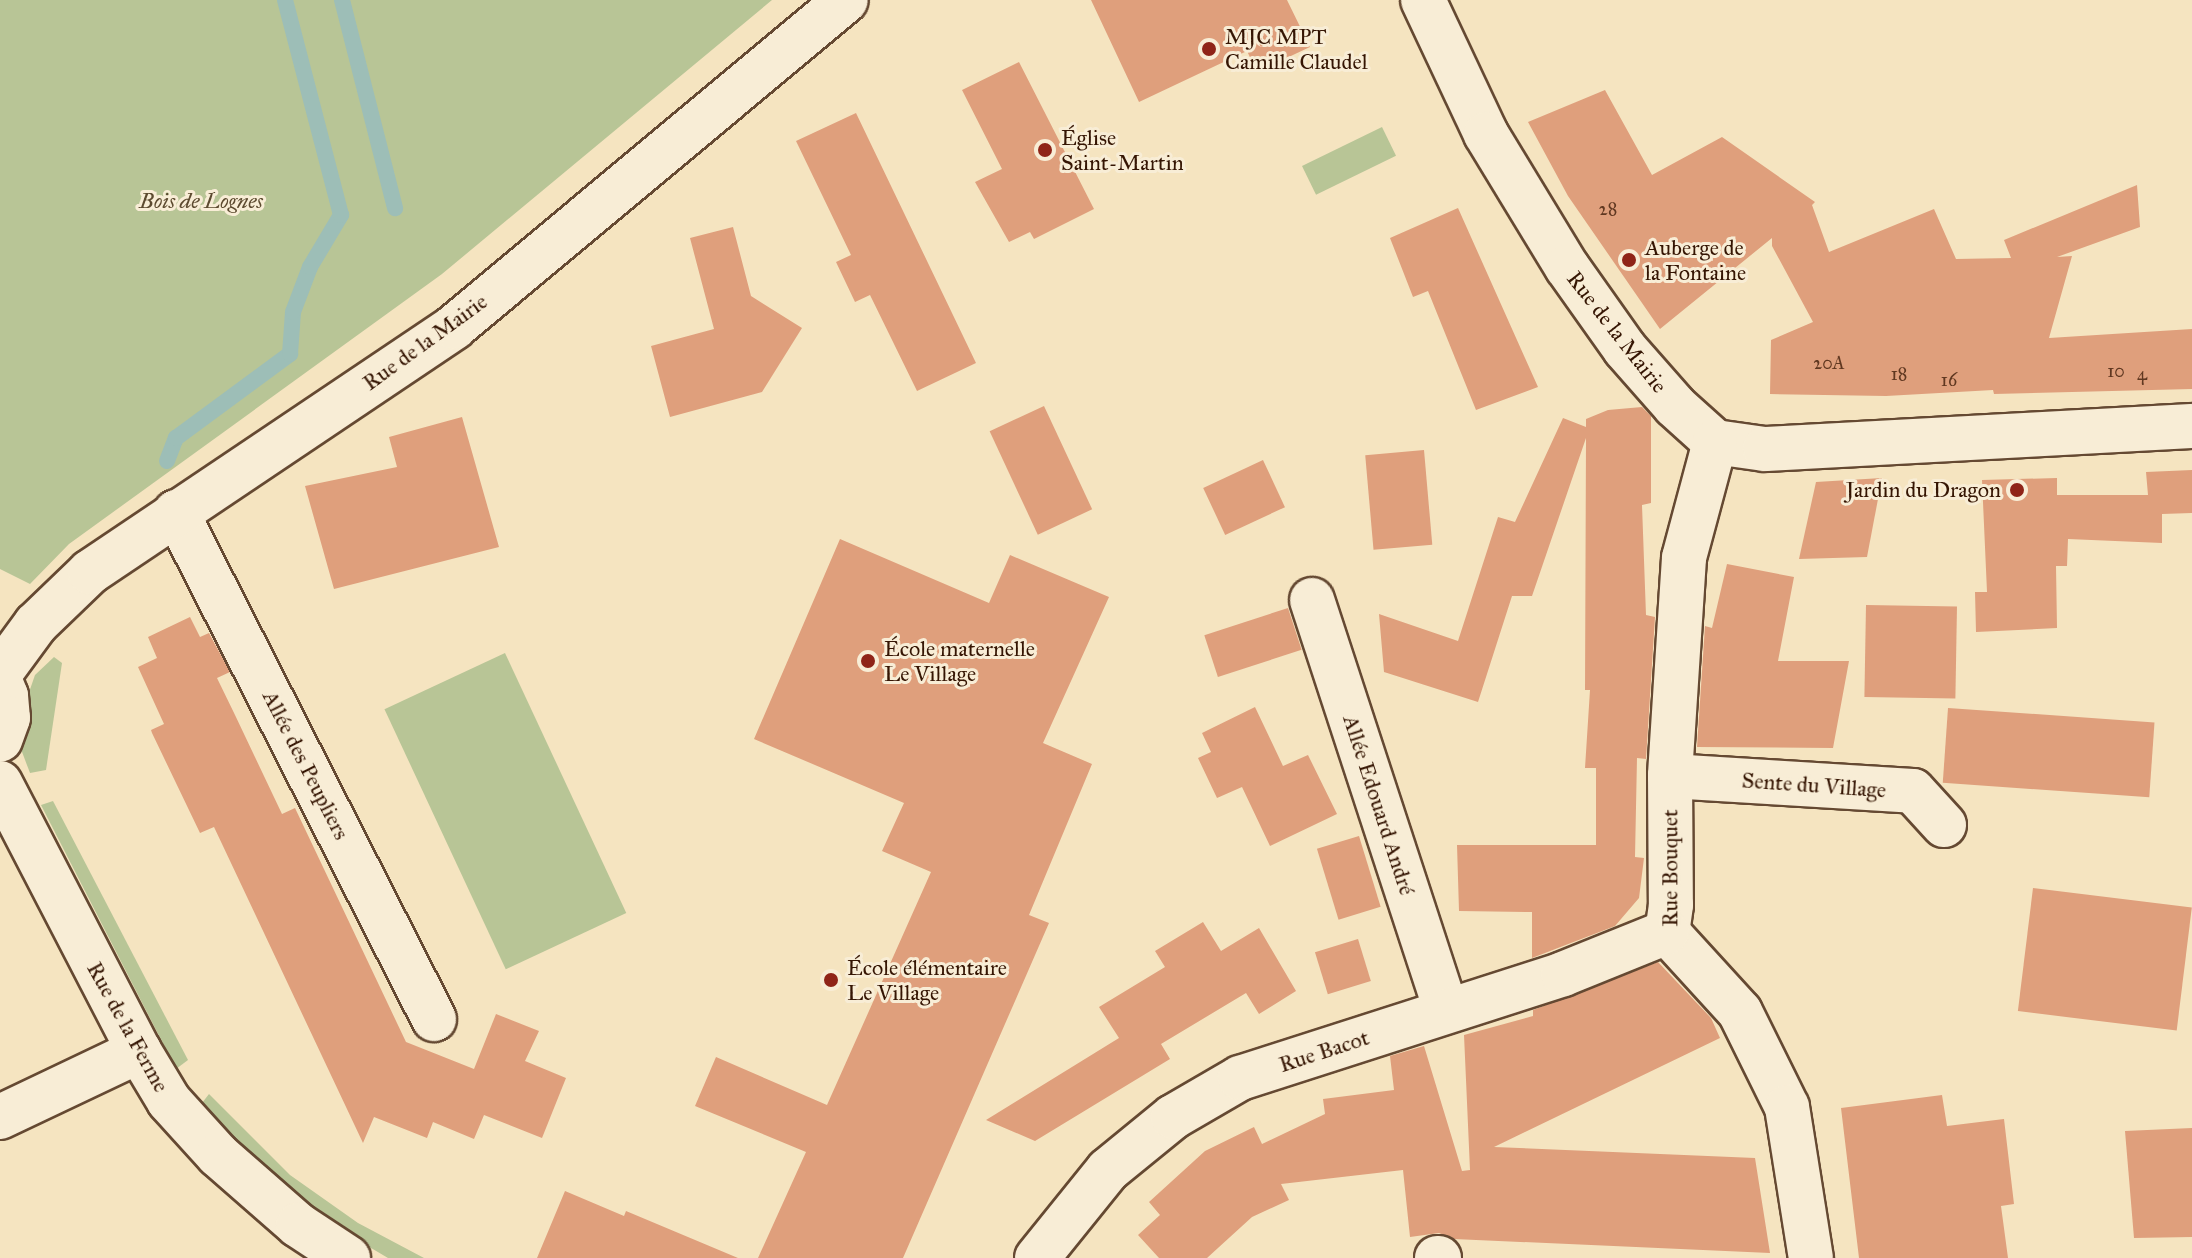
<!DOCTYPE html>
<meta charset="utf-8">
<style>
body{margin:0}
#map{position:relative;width:2192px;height:1258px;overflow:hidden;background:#f5e4c0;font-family:"IM FELL Great Primer",serif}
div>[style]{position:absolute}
.green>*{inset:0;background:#b8c596;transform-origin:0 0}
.stream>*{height:16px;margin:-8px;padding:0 8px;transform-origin:8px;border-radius:8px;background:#9dbeb7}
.building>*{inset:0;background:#df9f7c;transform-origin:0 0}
.roads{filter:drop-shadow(2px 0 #654932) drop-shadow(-2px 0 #654932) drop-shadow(0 2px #654932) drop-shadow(0 -2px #654932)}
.minor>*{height:44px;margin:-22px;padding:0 22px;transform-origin:22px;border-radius:22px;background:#f8edd6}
.dots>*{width:22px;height:22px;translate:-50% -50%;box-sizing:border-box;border:4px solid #f8edd6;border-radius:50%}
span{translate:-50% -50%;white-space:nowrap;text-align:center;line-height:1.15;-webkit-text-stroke:6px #f8edd6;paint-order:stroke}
.number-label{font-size:18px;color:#603821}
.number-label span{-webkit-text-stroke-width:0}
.poi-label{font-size:22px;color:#351503}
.left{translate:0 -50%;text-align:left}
.right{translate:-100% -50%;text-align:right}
.park-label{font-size:22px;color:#5c4a2f;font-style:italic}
.street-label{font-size:22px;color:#351503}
</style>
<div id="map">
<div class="green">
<i style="clip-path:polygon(0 0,772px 0,442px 274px,69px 544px,30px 584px,0 569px)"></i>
<i style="left:1382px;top:127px;width:32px;height:89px;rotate:64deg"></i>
<i style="left:505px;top:653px;width:287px;height:133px;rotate:65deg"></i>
<i style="clip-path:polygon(54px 657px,62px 663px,46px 770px,30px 773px,19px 744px,26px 701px,35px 675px)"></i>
<i style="clip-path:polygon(53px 801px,188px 1060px,176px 1069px,41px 805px)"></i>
<i style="clip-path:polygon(209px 1094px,290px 1175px,358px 1223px,424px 1258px,388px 1258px,322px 1219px,224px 1134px,202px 1103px)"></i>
</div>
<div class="stream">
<i style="left:342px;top:0;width:215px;rotate:75.7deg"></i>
<i style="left:167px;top:461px;width:25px;rotate:-69deg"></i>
<i style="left:176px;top:438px;width:142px;rotate:-36.4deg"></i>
<i style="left:290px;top:354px;width:42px;rotate:-85.9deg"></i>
<i style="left:293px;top:312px;width:48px;rotate:-69.3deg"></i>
<i style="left:310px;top:267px;width:61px;rotate:-59.2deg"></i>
<i style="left:341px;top:215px;width:222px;rotate:-104.6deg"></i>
</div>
<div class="building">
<i style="clip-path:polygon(1091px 0,1287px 0,1310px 47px,1257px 72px,1247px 51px,1139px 102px)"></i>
<i style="clip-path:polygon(1019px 62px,1094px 209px,1034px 239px,1030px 232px,1009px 242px,975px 182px,1002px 169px,962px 90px)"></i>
<i style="clip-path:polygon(1605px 90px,1652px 175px,1722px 137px,1815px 202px,1812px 205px,1829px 252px,1934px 209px,1956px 259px,2011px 258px,2004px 240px,2137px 185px,2140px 227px,2057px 257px,2072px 256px,2049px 338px,2192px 329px,2192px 389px,1994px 394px,1993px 390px,1886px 396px,1770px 394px,1771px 340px,1813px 322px,1772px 246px,1772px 238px,1660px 329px,1568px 196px,1528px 122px)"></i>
<i style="clip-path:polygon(856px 113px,976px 363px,917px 391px,870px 295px,855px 302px,836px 262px,851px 255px,796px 141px)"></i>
<i style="clip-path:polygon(1458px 208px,1538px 387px,1476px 410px,1428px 291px,1413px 297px,1390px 238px)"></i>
<i style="clip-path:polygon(733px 227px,751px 296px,802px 328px,762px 392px,670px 417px,651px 346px,714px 329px,690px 238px)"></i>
<i style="left:1044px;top:406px;width:114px;height:60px;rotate:65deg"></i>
<i style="clip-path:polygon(1642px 407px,1651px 416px,1651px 503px,1642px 505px,1646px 615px,1655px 617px,1646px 759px,1637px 758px,1635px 857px,1644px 858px,1639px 898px,1615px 926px,1532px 958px,1532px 912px,1459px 911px,1457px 845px,1596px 845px,1596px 768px,1585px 768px,1590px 690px,1585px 690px,1586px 438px,1532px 596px,1512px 596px,1478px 702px,1384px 672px,1379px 614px,1458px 641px,1498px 517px,1515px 522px,1563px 418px,1586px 427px,1586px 419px,1608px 410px)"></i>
<i style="clip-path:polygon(462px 417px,499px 547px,334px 589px,305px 486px,397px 467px,389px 437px)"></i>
<i style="left:1424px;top:450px;width:95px;height:59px;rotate:85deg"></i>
<i style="left:1263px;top:460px;width:52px;height:66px;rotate:65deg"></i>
<i style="clip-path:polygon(2192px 470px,2192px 513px,2162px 514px,2162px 543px,2068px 539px,2067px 566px,2056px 566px,2057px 628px,1976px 632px,1975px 592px,1987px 592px,1982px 480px,2057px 478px,2057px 495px,2148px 495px,2146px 472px)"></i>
<i style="clip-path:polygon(1882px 478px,1867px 557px,1799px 559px,1816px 482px)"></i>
<i style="clip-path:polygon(840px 539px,989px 603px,1010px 555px,1109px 597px,1043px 743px,1092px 764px,1029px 915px,1049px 923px,903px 1258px,758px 1258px,806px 1152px,695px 1106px,716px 1057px,827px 1105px,931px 872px,882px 851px,904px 803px,754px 739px)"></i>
<i style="clip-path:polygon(1727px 564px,1794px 577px,1778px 661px,1849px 661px,1833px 748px,1697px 747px,1705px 626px,1712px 628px)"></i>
<i style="left:1866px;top:605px;width:91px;height:92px;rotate:1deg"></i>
<i style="left:1288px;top:608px;width:44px;height:88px;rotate:72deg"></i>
<i style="clip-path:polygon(190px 617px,200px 637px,209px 633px,230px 672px,217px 678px,235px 715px,282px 814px,295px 808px,406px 1042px,474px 1069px,496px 1014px,539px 1031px,525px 1061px,566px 1078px,542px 1138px,484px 1115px,474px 1139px,433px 1122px,427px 1138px,374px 1117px,363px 1143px,214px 827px,200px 833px,152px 733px,151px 730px,164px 724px,138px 667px,157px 658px,148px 637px)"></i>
<i style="clip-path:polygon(1255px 707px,1283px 766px,1308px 755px,1337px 814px,1270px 846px,1242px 787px,1217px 798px,1198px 758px,1211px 752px,1202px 733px)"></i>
<i style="left:1948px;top:708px;width:207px;height:75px;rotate:4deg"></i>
<i style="left:1359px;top:836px;width:74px;height:44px;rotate:73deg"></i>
<i style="left:2033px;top:888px;width:160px;height:124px;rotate:7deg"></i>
<i style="clip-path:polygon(1203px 922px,1221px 951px,1259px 928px,1296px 991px,1259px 1014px,1246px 993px,1161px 1044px,1170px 1059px,1035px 1141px,986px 1120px,1119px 1038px,1099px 1007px,1165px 967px,1155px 951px)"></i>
<i style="left:1358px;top:939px;width:44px;height:45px;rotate:73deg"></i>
<i style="clip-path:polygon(1658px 962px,1711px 1018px,1720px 1038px,1494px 1147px,1755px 1158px,1770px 1253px,1454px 1239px,1439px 1233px,1410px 1237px,1403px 1170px,1281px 1184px,1289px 1200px,1252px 1217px,1207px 1258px,1159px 1258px,1138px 1235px,1160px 1215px,1149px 1202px,1205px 1151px,1254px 1127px,1262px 1144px,1325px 1114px,1323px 1099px,1394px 1090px,1390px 1056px,1424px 1046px,1462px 1171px,1470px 1170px,1464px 1035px,1533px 1016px,1533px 1010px)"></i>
<i style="clip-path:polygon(1942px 1095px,1947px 1126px,2004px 1119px,2014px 1204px,2001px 1206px,2008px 1258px,1859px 1258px,1841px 1108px)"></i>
<i style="clip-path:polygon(2192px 1128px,2192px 1237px,2134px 1238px,2125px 1131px)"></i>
<i style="clip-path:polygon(565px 1191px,624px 1216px,626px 1211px,738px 1258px,537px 1258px)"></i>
</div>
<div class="roads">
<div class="minor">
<i style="left:1423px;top:0;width:148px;rotate:64.8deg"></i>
<i style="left:1486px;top:134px;width:156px;rotate:58.7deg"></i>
<i style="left:1567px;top:267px;width:100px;rotate:54.7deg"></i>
<i style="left:1625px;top:349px;width:76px;rotate:48.7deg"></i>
<i style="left:1675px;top:406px;width:54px;rotate:42deg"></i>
<i style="left:1715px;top:442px;width:50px;rotate:8deg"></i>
<i style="left:1765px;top:449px;width:428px;rotate:-3.1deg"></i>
<i style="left:1715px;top:442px;width:120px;rotate:105deg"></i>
<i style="left:1684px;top:558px;width:218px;rotate:93.7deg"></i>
<i style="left:1670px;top:776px;width:129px;rotate:89.6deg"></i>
<i style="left:1671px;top:905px;width:27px;rotate:98deg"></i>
<i style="left:1667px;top:932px;width:108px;rotate:47.6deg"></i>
<i style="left:1740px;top:1012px;width:106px;rotate:63.7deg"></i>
<i style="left:1787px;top:1107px;width:153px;rotate:81deg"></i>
<i style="left:176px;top:512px;width:569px;rotate:63.03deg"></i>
<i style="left:1312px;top:600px;width:432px;rotate:71.9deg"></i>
<i style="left:0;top:673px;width:61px;rotate:-53.7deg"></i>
<i style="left:36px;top:624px;width:75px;rotate:-43.9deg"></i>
<i style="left:90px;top:572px;width:439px;rotate:-33.9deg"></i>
<i style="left:454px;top:327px;width:510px;rotate:-39.83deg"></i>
<i style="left:0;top:681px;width:16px;rotate:68deg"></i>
<i style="left:6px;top:696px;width:22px;rotate:85deg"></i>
<i style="left:8px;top:718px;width:23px;rotate:110deg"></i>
<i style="left:1670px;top:776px;width:243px;rotate:3.5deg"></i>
<i style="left:1913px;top:791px;width:46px;rotate:47.6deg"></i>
<i style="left:0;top:783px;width:302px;rotate:62.6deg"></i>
<i style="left:139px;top:1051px;width:58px;rotate:59deg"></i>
<i style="left:169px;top:1101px;width:73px;rotate:47.8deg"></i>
<i style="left:218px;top:1155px;width:106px;rotate:41.2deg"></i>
<i style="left:298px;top:1225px;width:60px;rotate:33.4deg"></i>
<i style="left:0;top:1117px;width:154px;rotate:-25.4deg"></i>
<i style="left:1037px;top:1258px;width:113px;rotate:-51.1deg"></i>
<i style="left:1108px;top:1170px;width:84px;rotate:-39.2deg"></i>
<i style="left:1173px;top:1117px;width:78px;rotate:-30.2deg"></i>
<i style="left:1240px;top:1078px;width:339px;rotate:-17.8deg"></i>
<i style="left:1563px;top:974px;width:112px;rotate:-22deg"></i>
<i style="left:1437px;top:1258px;width:2px"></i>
</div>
</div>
<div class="dots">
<i style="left:1209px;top:49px;background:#8f2418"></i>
<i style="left:1045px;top:150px;background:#8f2418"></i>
<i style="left:1629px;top:260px;background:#8f2418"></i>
<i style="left:2017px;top:490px;background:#8f2418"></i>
<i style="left:868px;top:661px;background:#8f2418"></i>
<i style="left:831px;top:980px;background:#8f2418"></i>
</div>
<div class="number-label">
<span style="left:1608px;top:209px">28</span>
<span style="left:1829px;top:363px">20A</span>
<span style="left:2116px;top:371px">10</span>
<span style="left:1899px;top:374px">18</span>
<span style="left:2142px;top:374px">4</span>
<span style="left:1949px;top:380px">16</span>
</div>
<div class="poi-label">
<span class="left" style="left:1225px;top:49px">MJC MPT<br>Camille Claudel</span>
<span class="left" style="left:1061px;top:150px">Église<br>Saint-Martin</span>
<span class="left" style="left:1645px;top:260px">Auberge de<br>la Fontaine</span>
<span class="right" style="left:2001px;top:490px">Jardin du Dragon</span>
<span class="left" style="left:884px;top:661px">École maternelle<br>Le Village</span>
<span class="left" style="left:847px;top:980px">École élémentaire<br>Le Village</span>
</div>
<div class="park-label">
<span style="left:201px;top:201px">Bois de Lognes</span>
</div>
<div class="street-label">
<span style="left:1617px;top:332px;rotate:52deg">Rue de la Mairie</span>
<span style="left:425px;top:342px;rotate:-36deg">Rue de la Mairie</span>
<span style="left:306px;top:765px;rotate:63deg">Allée des Peupliers</span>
<span style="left:1814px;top:785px;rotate:4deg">Sente du Village</span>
<span style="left:1379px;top:805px;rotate:72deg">Allée Edouard André</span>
<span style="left:1670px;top:868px;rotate:-90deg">Rue Bouquet</span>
<span style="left:128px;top:1027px;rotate:61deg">Rue de la Ferme</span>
<span style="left:1324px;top:1051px;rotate:-18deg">Rue Bacot</span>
</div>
</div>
